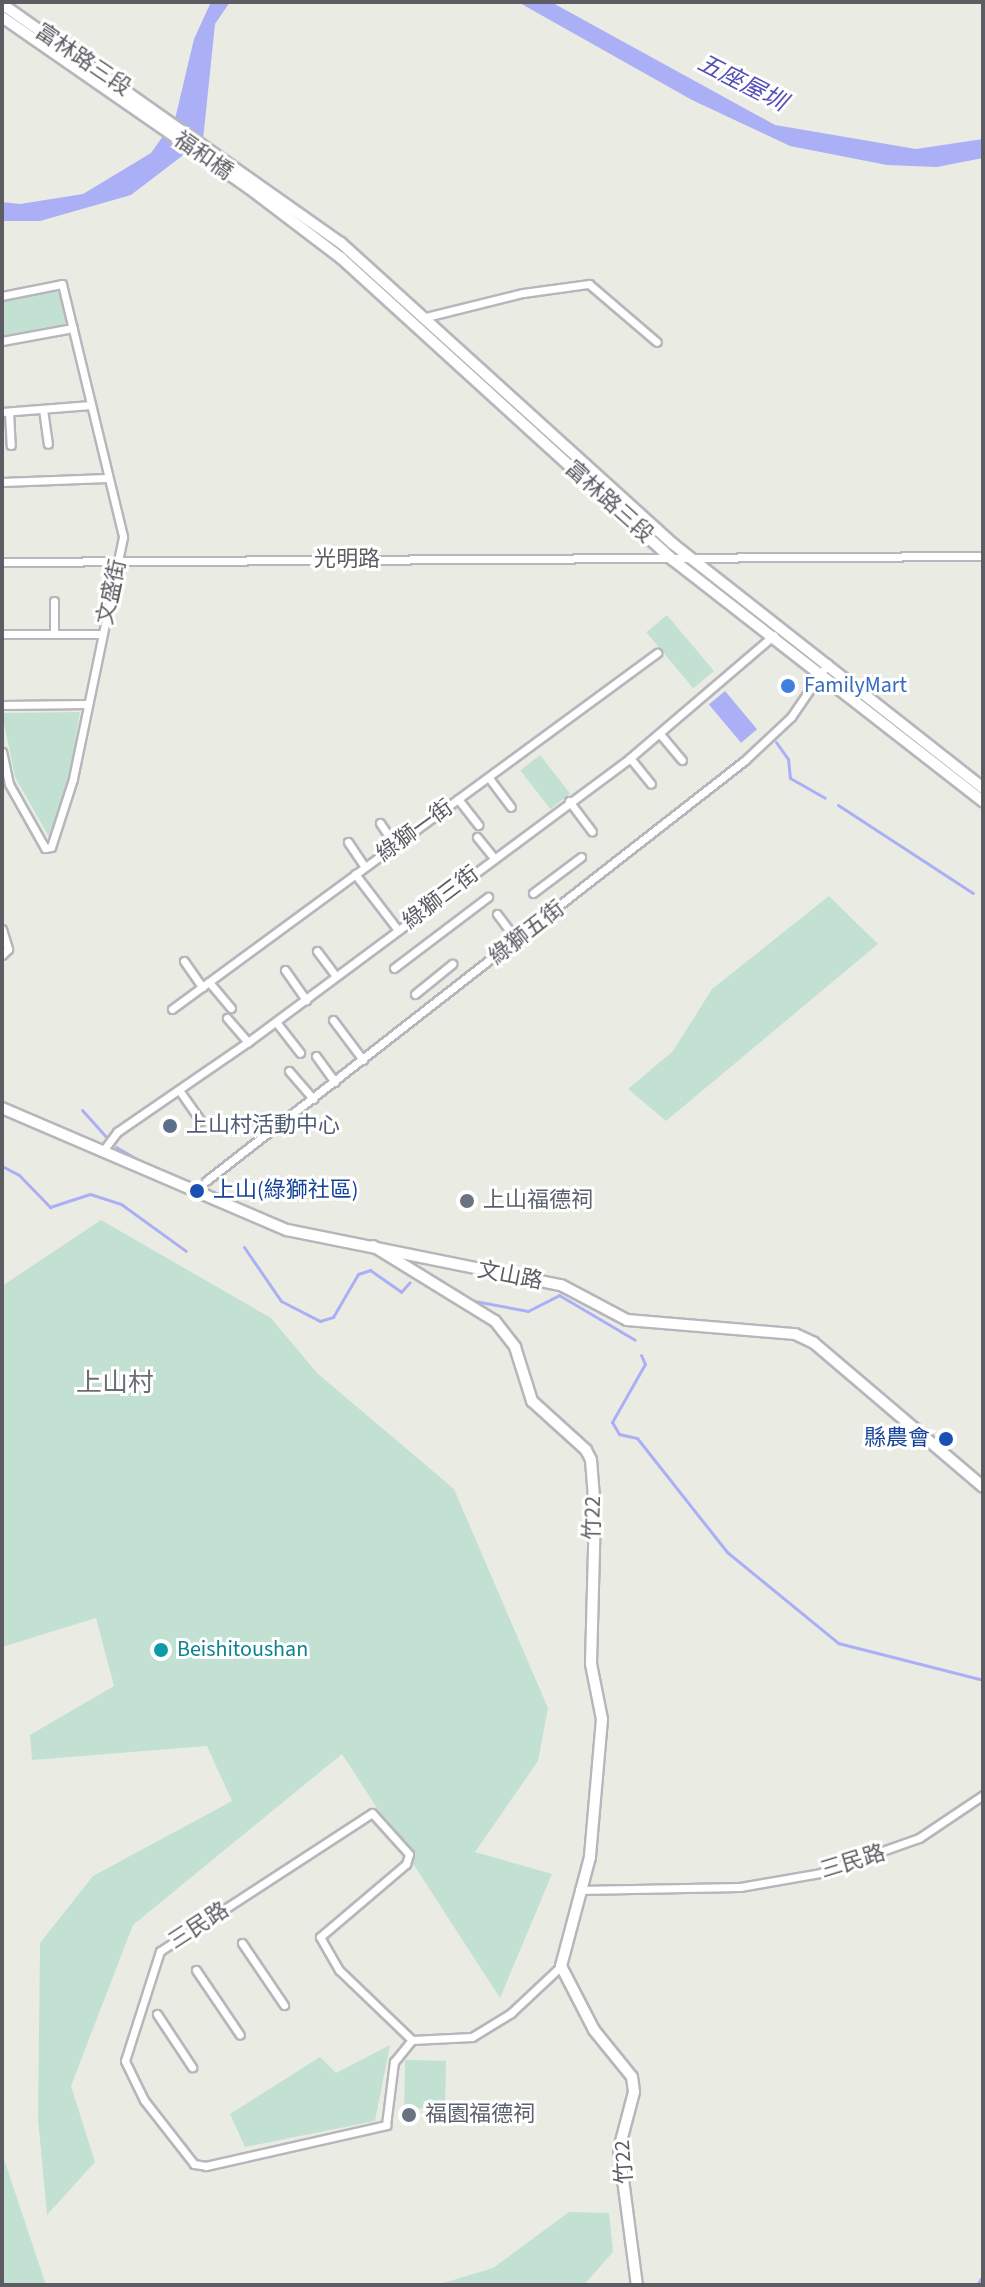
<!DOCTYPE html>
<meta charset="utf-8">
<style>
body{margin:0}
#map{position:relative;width:985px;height:2287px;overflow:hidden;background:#eaece4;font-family:"Source Sans 3","Noto Sans TC",sans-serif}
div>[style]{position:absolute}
.green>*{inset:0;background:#c3e1d2;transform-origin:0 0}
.water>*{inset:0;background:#abaff5;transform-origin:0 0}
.stream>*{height:3px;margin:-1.5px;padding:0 1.5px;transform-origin:1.5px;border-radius:1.5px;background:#abaff5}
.roads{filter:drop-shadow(2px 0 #b7b6bc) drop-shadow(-2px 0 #b7b6bc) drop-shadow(0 2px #b7b6bc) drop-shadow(0 -2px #b7b6bc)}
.street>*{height:7px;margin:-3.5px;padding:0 3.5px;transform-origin:3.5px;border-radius:3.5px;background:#fff}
.secondary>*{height:10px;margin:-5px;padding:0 5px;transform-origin:5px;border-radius:5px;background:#fff}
.dots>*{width:22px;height:22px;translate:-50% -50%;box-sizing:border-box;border:4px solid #fff;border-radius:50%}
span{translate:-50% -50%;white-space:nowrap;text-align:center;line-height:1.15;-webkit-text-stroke:6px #fff;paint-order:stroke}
.street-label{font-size:22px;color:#5c5c62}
.shop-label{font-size:22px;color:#366cbe}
.left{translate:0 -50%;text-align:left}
.service-label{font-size:22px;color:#4e5e75}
.transit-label{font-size:22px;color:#164399}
.right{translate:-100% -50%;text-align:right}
.worship-label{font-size:22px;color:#5b616d}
.culture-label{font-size:22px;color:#0d838f}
.water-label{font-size:24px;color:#5350b6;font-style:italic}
.quarter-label{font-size:26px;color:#6d6d74}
.frame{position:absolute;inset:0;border:4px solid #5c5c62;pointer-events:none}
</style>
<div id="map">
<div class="green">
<i style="clip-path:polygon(54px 290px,62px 295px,68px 318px,63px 327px,2px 338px,2px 301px)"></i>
<i style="left:667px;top:615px;width:73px;height:27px;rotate:50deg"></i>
<i style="clip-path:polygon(80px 712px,70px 774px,49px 837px,15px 777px,2px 713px)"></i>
<i style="left:540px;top:755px;width:49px;height:25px;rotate:52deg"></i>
<i style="clip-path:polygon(829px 896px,878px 944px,666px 1121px,628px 1089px,673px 1051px,712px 989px)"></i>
<i style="clip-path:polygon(101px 1220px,271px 1318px,317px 1373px,454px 1489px,548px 1708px,538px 1761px,475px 1852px,552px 1874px,500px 1998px,342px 1754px,133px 1925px,71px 2086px,95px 2162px,47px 2215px,38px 2119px,40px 1943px,93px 1876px,232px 1801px,207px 1746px,32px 1760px,30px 1735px,114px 1686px,96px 1618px,2px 1647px,2px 1286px)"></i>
<i style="clip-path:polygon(390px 2045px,375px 2121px,245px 2147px,230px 2114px,320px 2057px,336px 2073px)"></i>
<i style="left:405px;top:2060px;width:41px;height:48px;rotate:1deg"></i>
<i style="clip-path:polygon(2px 2153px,46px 2285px,2px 2285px)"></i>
<i style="clip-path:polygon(569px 2212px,609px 2213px,613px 2252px,584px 2285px,437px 2285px,493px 2268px)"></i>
</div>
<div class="water">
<i style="clip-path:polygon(211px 2px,230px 2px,215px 24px,203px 140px,131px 195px,40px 221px,2px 221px,2px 202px,20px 204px,83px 194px,151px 153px,175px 119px,194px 39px)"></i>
<i style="clip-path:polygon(518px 2px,551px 2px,775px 125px,916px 149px,983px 139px,983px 158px,937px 167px,887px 165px,790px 146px,692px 100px)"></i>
<i style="left:725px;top:691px;width:50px;height:21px;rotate:50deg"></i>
</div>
<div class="stream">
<i style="left:776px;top:742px;width:21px;rotate:55deg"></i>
<i style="left:788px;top:759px;width:19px;rotate:84deg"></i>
<i style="left:790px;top:778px;width:40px;rotate:29.7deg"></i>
<i style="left:838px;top:805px;width:161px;rotate:33.1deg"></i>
<i style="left:82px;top:1110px;width:39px;rotate:48deg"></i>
<i style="left:116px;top:1147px;width:32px;rotate:30deg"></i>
<i style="left:2px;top:1166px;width:19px;rotate:28deg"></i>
<i style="left:19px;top:1175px;width:45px;rotate:45.9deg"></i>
<i style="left:50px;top:1207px;width:42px;rotate:-18deg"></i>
<i style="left:90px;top:1194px;width:33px;rotate:18deg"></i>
<i style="left:121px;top:1204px;width:80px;rotate:35.9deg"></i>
<i style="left:244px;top:1247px;width:65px;rotate:55.6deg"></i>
<i style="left:281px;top:1301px;width:44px;rotate:27.1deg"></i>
<i style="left:320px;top:1321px;width:14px;rotate:-17deg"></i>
<i style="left:333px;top:1317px;width:50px;rotate:-59.8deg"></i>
<i style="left:358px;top:1274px;width:13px;rotate:-18deg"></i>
<i style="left:370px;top:1270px;width:38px;rotate:35deg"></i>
<i style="left:401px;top:1292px;width:13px;rotate:-48deg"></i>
<i style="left:469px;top:1300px;width:60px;rotate:10.6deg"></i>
<i style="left:528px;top:1311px;width:35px;rotate:-27deg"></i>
<i style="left:559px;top:1295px;width:88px;rotate:30.6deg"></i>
<i style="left:641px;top:1355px;width:10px;rotate:66deg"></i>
<i style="left:645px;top:1364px;width:67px;rotate:119.6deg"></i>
<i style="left:612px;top:1422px;width:14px;rotate:60deg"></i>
<i style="left:619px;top:1434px;width:18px;rotate:13deg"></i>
<i style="left:637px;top:1438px;width:145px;rotate:51.7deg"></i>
<i style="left:727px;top:1552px;width:144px;rotate:39.3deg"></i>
<i style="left:838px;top:1643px;width:150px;rotate:14.3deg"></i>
<i style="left:977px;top:2285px;width:12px;rotate:-59deg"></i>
</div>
<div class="roads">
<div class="street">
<i style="left:2px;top:296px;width:61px;rotate:-11.3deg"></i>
<i style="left:62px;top:284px;width:260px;rotate:76.4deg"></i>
<i style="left:123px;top:537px;width:247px;rotate:101.7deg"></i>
<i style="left:73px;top:779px;width:71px;rotate:107.9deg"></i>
<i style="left:51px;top:847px;width:6px;rotate:171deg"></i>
<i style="left:45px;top:848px;width:73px;rotate:-119.4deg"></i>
<i style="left:9px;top:784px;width:33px;rotate:-102deg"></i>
<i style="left:426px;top:317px;width:100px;rotate:-13.9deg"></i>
<i style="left:523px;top:293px;width:67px;rotate:-7.8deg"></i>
<i style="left:589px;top:284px;width:89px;rotate:40.5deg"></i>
<i style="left:2px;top:341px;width:72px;rotate:-10.4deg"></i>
<i style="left:43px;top:409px;width:35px;rotate:82deg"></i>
<i style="left:2px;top:412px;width:89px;rotate:-4.5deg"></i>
<i style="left:9px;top:412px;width:33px;rotate:87deg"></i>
<i style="left:2px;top:482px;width:105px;rotate:-2.2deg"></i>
<i style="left:2px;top:562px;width:981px;rotate:-0.35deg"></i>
<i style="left:54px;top:601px;width:33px;rotate:90deg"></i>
<i style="left:2px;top:634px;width:100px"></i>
<i style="left:2px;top:705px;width:86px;rotate:-0.7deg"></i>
<i style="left:660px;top:734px;width:34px;rotate:50deg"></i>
<i style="left:630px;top:758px;width:33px;rotate:51deg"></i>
<i style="left:489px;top:778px;width:36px;rotate:53deg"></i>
<i style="left:458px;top:799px;width:33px;rotate:52deg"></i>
<i style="left:569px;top:801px;width:38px;rotate:53deg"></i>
<i style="left:380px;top:823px;width:27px;rotate:56deg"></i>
<i style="left:477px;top:837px;width:27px;rotate:51deg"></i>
<i style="left:348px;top:842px;width:30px;rotate:56deg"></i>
<i style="left:355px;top:874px;width:71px;rotate:52.5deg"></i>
<i style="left:533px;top:893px;width:60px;rotate:-36.9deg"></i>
<i style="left:497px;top:914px;width:34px;rotate:53deg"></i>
<i style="left:2px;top:929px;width:21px;rotate:73deg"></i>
<i style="left:8px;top:949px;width:8px;rotate:135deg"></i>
<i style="left:317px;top:951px;width:31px;rotate:53deg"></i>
<i style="left:184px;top:961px;width:32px;rotate:55deg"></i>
<i style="left:394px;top:968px;width:118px;rotate:-37.1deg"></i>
<i style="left:285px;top:970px;width:37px;rotate:55deg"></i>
<i style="left:209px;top:982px;width:34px;rotate:50deg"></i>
<i style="left:415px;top:994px;width:48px;rotate:-39deg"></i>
<i style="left:172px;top:1009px;width:602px;rotate:-36.28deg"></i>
<i style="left:227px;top:1018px;width:32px;rotate:49deg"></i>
<i style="left:333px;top:1020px;width:50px;rotate:53.1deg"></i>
<i style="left:276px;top:1022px;width:39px;rotate:52deg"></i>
<i style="left:316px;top:1056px;width:32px;rotate:54deg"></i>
<i style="left:289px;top:1071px;width:37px;rotate:49deg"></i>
<i style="left:179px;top:1090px;width:38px;rotate:55deg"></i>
<i style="left:102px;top:1152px;width:25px;rotate:-53deg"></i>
<i style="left:117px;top:1132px;width:159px;rotate:-34.5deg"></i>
<i style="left:248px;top:1042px;width:476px;rotate:-36.6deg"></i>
<i style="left:630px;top:758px;width:189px;rotate:-40.5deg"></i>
<i style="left:206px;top:1181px;width:683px;rotate:-37.98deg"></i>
<i style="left:744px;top:761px;width:64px;rotate:-43.1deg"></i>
<i style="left:791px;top:717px;width:65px;rotate:-55.6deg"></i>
<i style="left:579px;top:1890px;width:161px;rotate:-1.1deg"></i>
<i style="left:740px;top:1887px;width:81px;rotate:-9.9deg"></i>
<i style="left:820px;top:1873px;width:105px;rotate:-19.5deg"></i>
<i style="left:919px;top:1838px;width:77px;rotate:-33.9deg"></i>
<i style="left:242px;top:1943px;width:75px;rotate:55.9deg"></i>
<i style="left:196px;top:1970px;width:78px;rotate:55.9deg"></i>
<i style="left:157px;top:2014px;width:64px;rotate:56.6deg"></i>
<i style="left:412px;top:2040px;width:101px;rotate:-136.2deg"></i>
<i style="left:339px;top:1970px;width:38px;rotate:-120deg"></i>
<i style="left:320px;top:1937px;width:113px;rotate:-40.3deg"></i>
<i style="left:406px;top:1864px;width:10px;rotate:-73deg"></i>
<i style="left:409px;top:1854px;width:55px;rotate:-132.1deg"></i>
<i style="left:372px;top:1813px;width:253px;rotate:146.9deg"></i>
<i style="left:160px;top:1951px;width:115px;rotate:107.7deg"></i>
<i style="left:125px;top:2061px;width:43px;rotate:64deg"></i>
<i style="left:144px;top:2100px;width:81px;rotate:52deg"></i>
<i style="left:194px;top:2164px;width:12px;rotate:9deg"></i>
<i style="left:206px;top:2166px;width:185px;rotate:-12.8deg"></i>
<i style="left:386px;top:2125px;width:64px;rotate:-82.8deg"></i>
<i style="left:394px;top:2062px;width:28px;rotate:-51deg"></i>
<i style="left:412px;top:2040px;width:60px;rotate:-2.9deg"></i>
<i style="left:472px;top:2037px;width:46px;rotate:-31.6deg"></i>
<i style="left:511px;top:2013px;width:69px;rotate:-43.2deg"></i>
</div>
<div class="secondary">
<i style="left:2px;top:4px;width:415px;rotate:35.2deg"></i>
<i style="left:341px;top:243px;width:448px;rotate:42.2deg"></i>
<i style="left:673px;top:544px;width:395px;rotate:38.2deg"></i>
<i style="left:2px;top:17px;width:300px;rotate:34.7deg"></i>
<i style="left:249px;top:188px;width:116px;rotate:37.3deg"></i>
<i style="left:341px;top:258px;width:449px;rotate:42.3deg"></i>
<i style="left:673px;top:560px;width:393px;rotate:37.9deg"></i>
<i style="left:2px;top:1108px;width:310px;rotate:23.2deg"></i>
<i style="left:287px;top:1230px;width:279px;rotate:11.4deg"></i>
<i style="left:561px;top:1285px;width:75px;rotate:27.9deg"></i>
<i style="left:627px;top:1320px;width:169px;rotate:4.8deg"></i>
<i style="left:795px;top:1334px;width:21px;rotate:25deg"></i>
<i style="left:814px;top:1343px;width:222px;rotate:40.4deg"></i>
<i style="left:373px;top:1246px;width:143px;rotate:31.6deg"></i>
<i style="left:495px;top:1321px;width:33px;rotate:52deg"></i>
<i style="left:515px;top:1347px;width:57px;rotate:72.5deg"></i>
<i style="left:532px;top:1401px;width:73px;rotate:42.2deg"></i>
<i style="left:586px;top:1450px;width:11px;rotate:63deg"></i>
<i style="left:591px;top:1460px;width:51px;rotate:85.5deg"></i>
<i style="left:595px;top:1511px;width:153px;rotate:91.5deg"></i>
<i style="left:591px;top:1664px;width:56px;rotate:78.7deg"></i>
<i style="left:602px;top:1719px;width:139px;rotate:95deg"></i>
<i style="left:590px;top:1857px;width:113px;rotate:104.9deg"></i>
<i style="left:561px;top:1966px;width:72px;rotate:62.7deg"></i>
<i style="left:594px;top:2030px;width:60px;rotate:51deg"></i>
<i style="left:632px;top:2077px;width:15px;rotate:82deg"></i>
<i style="left:634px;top:2092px;width:59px;rotate:104.7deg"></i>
<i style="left:619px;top:2149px;width:137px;rotate:82.5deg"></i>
</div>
</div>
<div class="dots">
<i style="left:788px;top:686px;background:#3f7fe0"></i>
<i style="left:170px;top:1126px;background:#5c6f8a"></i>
<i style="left:197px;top:1191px;background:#1a4fb4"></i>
<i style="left:467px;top:1201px;background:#6b7280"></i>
<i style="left:946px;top:1439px;background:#1a4fb4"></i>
<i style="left:161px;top:1650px;background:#0f9aa8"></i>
<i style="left:409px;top:2115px;background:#6b7280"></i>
</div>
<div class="street-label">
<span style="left:83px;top:60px;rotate:34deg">富林路三段</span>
<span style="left:203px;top:156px;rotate:35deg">福和橋</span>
<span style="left:609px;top:502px;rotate:42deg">富林路三段</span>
<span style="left:347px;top:560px">光明路</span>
<span style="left:112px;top:592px;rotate:-78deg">文盛街</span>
<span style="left:415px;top:831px;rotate:-36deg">綠獅一街</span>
<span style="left:441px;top:898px;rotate:-37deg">綠獅三街</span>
<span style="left:527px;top:933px;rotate:-38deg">綠獅五街</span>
<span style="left:510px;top:1276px;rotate:11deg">文山路</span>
<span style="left:593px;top:1518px;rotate:-88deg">竹22</span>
<span style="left:853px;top:1862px;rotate:-17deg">三民路</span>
<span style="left:199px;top:1926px;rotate:-33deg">三民路</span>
<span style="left:624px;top:2162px;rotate:-94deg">竹22</span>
</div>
<div class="shop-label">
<span class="left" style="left:804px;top:686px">FamilyMart</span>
</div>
<div class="service-label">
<span class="left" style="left:186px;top:1126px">上山村活動中心</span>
</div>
<div class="transit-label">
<span class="left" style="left:213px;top:1191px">上山(綠獅社區)</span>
<span class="right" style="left:930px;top:1439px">縣農會</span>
</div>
<div class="worship-label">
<span class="left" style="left:483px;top:1201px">上山福德祠</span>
<span class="left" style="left:425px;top:2115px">福園福德祠</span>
</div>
<div class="culture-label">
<span class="left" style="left:177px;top:1650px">Beishitoushan</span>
</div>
<div class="water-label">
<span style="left:742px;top:83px;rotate:27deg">五座屋圳</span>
</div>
<div class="quarter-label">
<span style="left:115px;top:1383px">上山村</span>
</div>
<div class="frame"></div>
</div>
